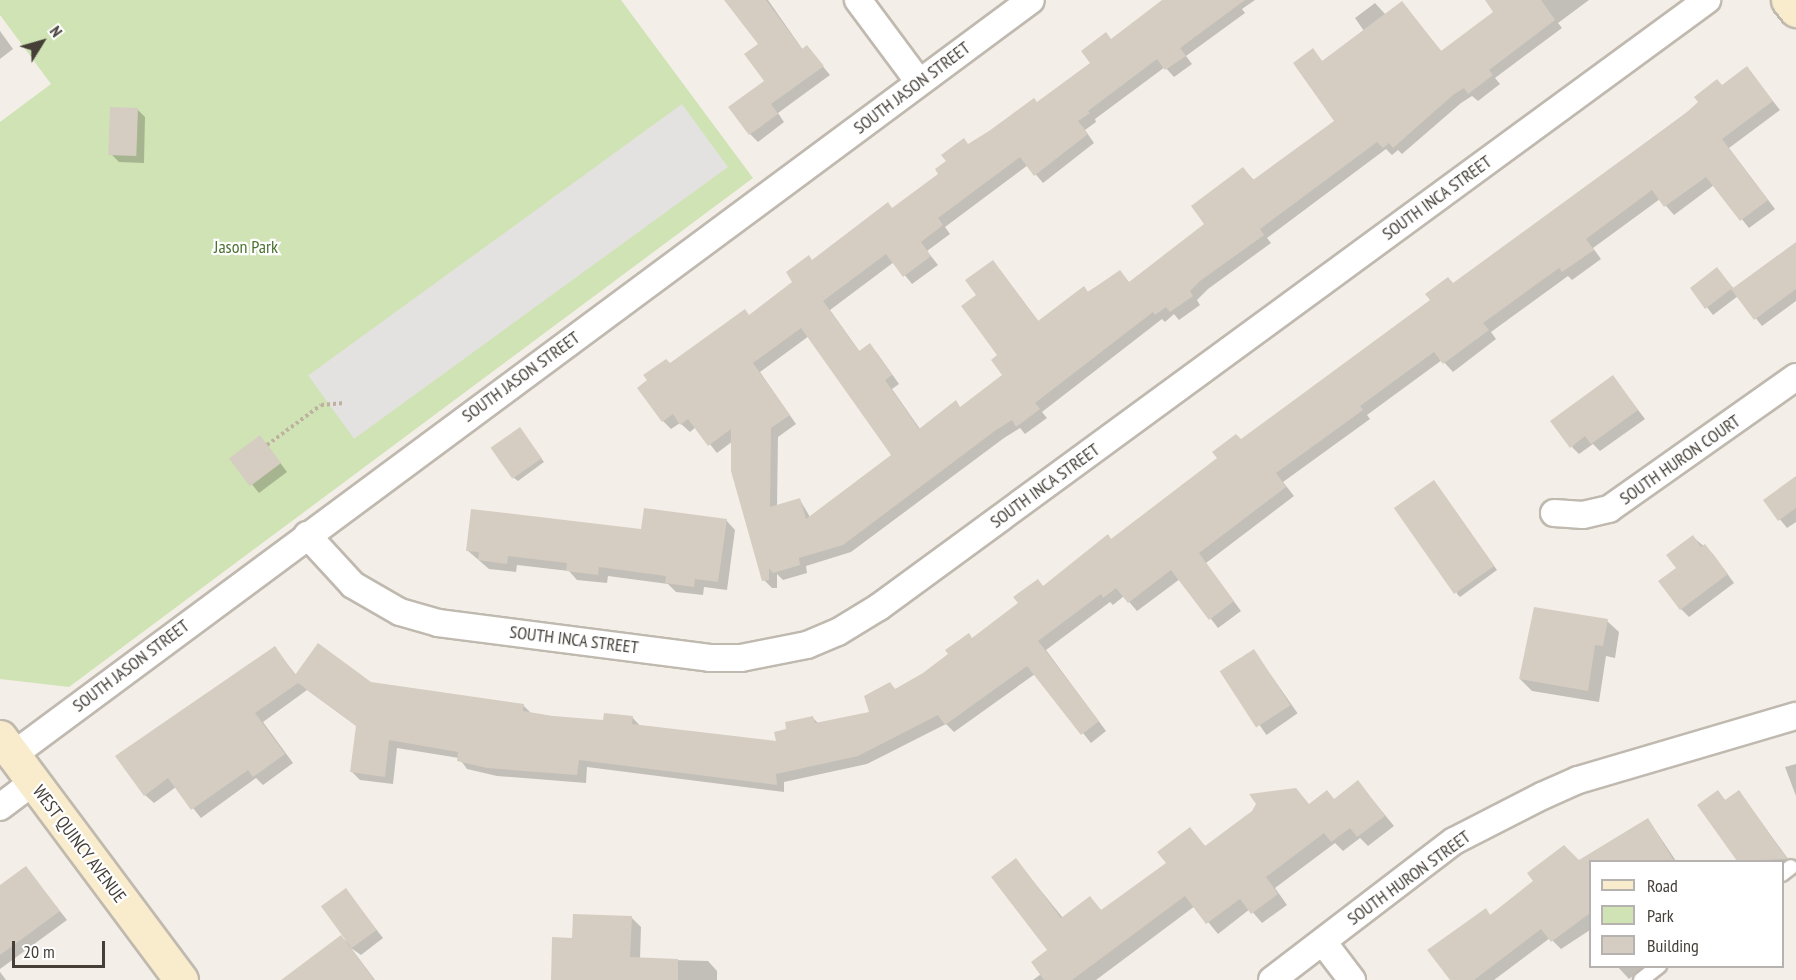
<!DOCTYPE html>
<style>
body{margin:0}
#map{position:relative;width:1796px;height:980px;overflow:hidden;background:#f3efe8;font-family:"PT Sans Narrow",sans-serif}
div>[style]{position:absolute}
.green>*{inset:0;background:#d0e3b5}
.parking>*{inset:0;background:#e4e2e0;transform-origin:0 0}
.shadow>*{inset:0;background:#0003;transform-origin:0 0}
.building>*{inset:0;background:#d6cdc2;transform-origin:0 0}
.path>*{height:4px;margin-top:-2px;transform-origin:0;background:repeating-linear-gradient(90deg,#beb19e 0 3px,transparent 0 6px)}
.roads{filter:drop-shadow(2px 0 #c0b9af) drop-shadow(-2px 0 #c0b9af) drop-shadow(0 2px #c0b9af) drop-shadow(0 -2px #c0b9af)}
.lane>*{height:14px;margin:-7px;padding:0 7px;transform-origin:7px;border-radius:7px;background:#fff}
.street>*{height:26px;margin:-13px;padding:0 13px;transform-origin:13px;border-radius:13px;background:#fff}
.secondary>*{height:33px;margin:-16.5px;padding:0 16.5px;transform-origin:16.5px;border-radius:16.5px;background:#f9eccc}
span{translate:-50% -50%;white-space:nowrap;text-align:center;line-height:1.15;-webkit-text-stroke:4.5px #fff;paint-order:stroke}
.street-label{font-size:18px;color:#453f38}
.park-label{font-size:18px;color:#4c7230}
.legend{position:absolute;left:1589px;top:860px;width:195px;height:108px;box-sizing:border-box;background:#fff;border:2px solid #b5b2af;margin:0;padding:8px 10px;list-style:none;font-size:18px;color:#453f38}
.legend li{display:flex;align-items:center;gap:12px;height:30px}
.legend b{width:30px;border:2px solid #b5b2af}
.north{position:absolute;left:12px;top:12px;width:60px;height:60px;-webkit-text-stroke:4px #fff;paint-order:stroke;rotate:53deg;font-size:16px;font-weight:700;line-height:24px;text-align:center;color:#453f38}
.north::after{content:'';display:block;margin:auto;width:21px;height:27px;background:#453f38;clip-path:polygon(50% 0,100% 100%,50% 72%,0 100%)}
.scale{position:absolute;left:12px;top:941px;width:93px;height:27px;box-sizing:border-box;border:3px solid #453f38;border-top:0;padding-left:8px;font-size:18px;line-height:21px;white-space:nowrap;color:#453f38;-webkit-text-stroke:4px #fff;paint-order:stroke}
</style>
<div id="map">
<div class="green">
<i style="clip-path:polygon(0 0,621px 0,753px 178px,69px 687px,0 679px,0 122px,51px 84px,0 15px)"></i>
</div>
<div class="parking">
<i style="left:682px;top:104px;width:78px;height:462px;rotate:54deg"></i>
</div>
<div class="shadow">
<i style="clip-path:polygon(725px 0,768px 0,803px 50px,807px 47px,830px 75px,778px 113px,784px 122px,758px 142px,750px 134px,766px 81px,760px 44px)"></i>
<i style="clip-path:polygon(evenodd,1169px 0,1255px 0,1242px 9px,1245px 13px,1186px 56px,1192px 64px,1174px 77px,1165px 67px,1095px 119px,1096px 122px,1085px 130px,1094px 143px,1043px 183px,1028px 165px,945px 227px,950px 234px,927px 251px,938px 265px,912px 284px,894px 262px,830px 310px,860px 352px,869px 345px,877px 353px,899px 384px,892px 389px,920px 429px,961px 408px,1004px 375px,978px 296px,1000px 270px,1039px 322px,1120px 272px,1130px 283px,1206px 224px,1243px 169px,1255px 181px,1336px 122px,1313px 50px,1323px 62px,1364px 31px,1355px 18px,1375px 3px,1386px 15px,1402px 3px,1442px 52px,1496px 12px,1492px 0,1589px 0,1558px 23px,1562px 28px,1495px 78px,1500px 84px,1478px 101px,1472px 96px,1461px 103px,1402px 154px,1398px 150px,1392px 155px,1386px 149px,1267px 238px,1271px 243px,1208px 289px,1197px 300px,1200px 305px,1179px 320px,1174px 314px,1165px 322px,1162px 319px,1042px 412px,1047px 418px,1025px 434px,1020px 428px,1004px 438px,851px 552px,806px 566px,807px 573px,783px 580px,777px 574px,777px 588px,772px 588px,764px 580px,733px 441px,717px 453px,696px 427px,690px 432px,680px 423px,671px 429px,663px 421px,670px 365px,749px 316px,794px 283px,812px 261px,893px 209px,940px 174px,968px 145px,1038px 104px,1093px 63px,1111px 40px,1169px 0,809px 336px,893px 456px,810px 517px,800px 500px,777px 507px,778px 437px,796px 424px,760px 372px,809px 336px)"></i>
<i style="clip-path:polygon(0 31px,13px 49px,0 59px)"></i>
<i style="clip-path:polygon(1747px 68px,1780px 110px,1729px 148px,1775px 209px,1749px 228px,1714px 185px,1674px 215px,1660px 199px,1593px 248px,1601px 259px,1572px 280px,1568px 276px,1491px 332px,1496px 339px,1453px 372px,1442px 360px,1367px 415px,1370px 419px,1283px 482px,1294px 496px,1206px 563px,1241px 611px,1218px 628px,1180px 579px,1137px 611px,1124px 596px,1113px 605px,1110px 602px,1046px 650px,1106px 731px,1091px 743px,1035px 674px,954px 732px,946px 724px,867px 764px,784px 782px,784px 792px,587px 767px,586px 783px,497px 776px,467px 769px,459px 758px,397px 748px,393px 784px,360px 780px,352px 772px,358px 727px,307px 690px,263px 722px,293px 763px,263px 785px,256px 778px,201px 818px,176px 787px,154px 803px,145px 795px,275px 648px,296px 675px,523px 705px,532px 714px,605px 722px,632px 717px,641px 727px,778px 742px,788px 730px,813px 718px,819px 724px,871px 713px,890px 684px,896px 690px,924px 674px,1112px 541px,1241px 441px)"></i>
<i style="clip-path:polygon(137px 109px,145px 117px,144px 163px,119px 162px,111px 154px)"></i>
<i style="clip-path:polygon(1796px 244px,1796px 301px,1762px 326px,1738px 296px,1713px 315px,1692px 288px,1717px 269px,1734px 289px)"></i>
<i style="clip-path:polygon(1613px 377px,1645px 419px,1600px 451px,1593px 444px,1579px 454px,1572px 447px)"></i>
<i style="clip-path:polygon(523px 433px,544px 462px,518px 481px,514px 478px)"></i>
<i style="clip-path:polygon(267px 445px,287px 472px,259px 493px,231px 459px)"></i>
<i style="clip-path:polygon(1796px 478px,1796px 522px,1787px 528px,1765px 501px)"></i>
<i style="clip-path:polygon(1437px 485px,1497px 570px,1460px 597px,1457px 594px)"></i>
<i style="clip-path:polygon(726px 520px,735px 530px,727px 590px,704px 587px,703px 595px,676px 592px,668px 584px,608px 576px,607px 583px,577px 580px,569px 571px,517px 565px,516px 572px,489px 569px,467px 550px)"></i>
<i style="clip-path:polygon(1693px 537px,1713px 554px,1734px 583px,1689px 617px,1681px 609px,1678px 568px)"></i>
<i style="clip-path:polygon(1607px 621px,1619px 632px,1615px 658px,1606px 656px,1599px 702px,1532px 691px,1520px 679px)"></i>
<i style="left:1254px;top:651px;width:76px;height:38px;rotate:55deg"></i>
<i style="clip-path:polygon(1796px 764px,1796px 796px,1785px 767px)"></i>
<i style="clip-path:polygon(1358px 782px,1394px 826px,1368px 846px,1360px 838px,1343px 851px,1335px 843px,1275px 888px,1287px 905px,1262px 923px,1250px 909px,1218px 934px,1195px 906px,1096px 980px,1033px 980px,1041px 974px,1050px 950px,1016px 860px,1063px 918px,1090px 898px,1102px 911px,1168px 863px,1190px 829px,1206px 847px,1296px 789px,1312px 811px,1327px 792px,1335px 800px)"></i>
<i style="clip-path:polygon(1739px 791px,1788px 859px,1782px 863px,1739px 862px,1699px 806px,1718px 792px,1726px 801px)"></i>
<i style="clip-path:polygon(1648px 819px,1676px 861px,1590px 862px,1590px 930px,1561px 949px,1550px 938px,1494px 980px,1451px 980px,1485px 910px,1491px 916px)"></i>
<i style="clip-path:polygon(26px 868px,67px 920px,0 969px,0 887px)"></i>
<i style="clip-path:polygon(346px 890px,383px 938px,361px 955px,351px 948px,375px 980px,310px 980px,341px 937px,350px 944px)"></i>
<i style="clip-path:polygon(631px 917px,641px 927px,640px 959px,708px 961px,717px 971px,717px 980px,552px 980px)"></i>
<i style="clip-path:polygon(1617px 966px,1645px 966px,1629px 979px)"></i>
<i style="clip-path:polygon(0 972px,6px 980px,0 980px)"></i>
</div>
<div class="building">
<i style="clip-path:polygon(724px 0,766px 0,802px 49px,807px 45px,824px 66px,771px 104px,778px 114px,749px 135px,728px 107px,764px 81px,744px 54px,758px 44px)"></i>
<i style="clip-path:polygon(evenodd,1162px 0,1245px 0,1180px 48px,1186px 56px,1165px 70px,1157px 59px,1088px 111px,1090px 113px,1078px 121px,1088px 134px,1034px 176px,1020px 157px,938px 218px,943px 225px,921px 242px,931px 256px,903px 277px,886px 254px,823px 301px,859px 351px,870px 343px,892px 375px,885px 380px,919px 429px,956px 400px,960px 407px,1002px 375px,991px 360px,997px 355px,961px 306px,976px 295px,965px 280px,993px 260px,1038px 321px,1084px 286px,1088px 292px,1120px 270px,1129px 282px,1204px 224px,1191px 206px,1243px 167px,1253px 180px,1334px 121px,1293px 63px,1313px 48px,1322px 61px,1402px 1px,1441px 51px,1493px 12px,1485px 0,1541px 0,1555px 20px,1489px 70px,1493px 75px,1468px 94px,1464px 88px,1453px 95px,1393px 148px,1389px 143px,1383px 148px,1377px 142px,1260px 229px,1264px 235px,1200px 281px,1190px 291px,1193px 296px,1170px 312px,1166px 307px,1155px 315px,1153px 312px,1035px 403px,1040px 409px,1016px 427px,1012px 420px,996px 430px,843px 545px,799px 558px,800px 565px,773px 573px,769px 568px,769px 580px,762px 581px,731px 471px,731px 429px,708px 446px,688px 419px,680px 425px,673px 414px,662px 422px,637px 388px,647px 380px,643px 375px,666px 359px,670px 363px,745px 309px,749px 315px,792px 282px,786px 272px,809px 255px,812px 260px,888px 202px,892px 208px,938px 174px,935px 169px,946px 161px,941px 155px,964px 138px,968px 144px,989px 131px,1034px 98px,1037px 102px,1090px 63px,1081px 51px,1106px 32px,1111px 39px,1162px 0,801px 328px,891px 455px,806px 519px,800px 498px,770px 507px,771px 428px,790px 415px,753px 363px,801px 328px)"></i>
<i style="clip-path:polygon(1747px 66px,1773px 101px,1722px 139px,1768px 200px,1740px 221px,1706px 177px,1664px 207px,1652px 190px,1586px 239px,1594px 250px,1562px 272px,1559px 268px,1483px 323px,1489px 330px,1443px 364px,1434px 352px,1360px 406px,1363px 410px,1276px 473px,1286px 487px,1199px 553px,1234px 601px,1209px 620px,1171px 570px,1128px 603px,1116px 588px,1103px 598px,1101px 594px,1038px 641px,1099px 721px,1081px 735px,1027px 666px,945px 725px,938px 715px,858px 756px,776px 774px,777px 785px,579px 760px,577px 775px,487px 768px,457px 761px,458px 752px,389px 740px,385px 777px,350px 772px,356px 726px,298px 683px,255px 713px,285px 754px,253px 777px,248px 770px,191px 810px,168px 778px,144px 796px,115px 756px,275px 646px,295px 675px,318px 643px,371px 682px,524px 704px,523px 711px,553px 716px,603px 720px,604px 713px,633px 716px,632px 724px,776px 741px,774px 732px,786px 729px,785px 722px,813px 716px,815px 723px,869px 712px,864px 696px,890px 682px,895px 689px,923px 673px,948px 654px,945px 650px,969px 633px,972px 638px,1018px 603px,1013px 597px,1038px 579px,1043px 586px,1108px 534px,1111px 539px,1217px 458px,1212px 452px,1236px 434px,1241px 439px,1430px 300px,1425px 294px,1448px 277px,1453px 283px,1686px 113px,1698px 102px,1694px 97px,1717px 79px,1722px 85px)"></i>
<i style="left:110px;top:107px;width:28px;height:48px;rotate:2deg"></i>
<i style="clip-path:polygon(1796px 242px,1796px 289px,1754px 320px,1731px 289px,1705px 309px,1690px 288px,1717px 267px,1733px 288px)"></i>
<i style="clip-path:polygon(1613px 375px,1638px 410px,1591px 444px,1585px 436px,1570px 448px,1550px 421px)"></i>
<i style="left:520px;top:427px;width:38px;height:36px;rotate:55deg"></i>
<i style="left:260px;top:435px;width:35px;height:39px;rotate:53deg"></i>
<i style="clip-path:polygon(1796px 476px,1796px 508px,1778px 521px,1763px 500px)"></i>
<i style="left:1434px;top:480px;width:105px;height:49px;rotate:55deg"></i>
<i style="clip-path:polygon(644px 508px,727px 519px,718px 582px,695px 579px,694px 587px,665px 583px,666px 576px,599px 567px,598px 575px,566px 571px,567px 563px,508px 556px,507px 564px,478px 560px,479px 552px,466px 551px,471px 509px,641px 529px)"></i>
<i style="clip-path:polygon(1693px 535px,1701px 547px,1705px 544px,1728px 574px,1680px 610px,1658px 581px,1676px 568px,1666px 555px)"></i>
<i style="clip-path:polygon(1534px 607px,1608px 619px,1603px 646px,1595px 645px,1588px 691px,1519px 679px)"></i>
<i style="left:1254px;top:649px;width:67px;height:41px;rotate:57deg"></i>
<i style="clip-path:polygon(1358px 780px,1385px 816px,1357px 837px,1350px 828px,1331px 842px,1324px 833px,1266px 877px,1278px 894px,1251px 914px,1240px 899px,1206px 924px,1185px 896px,1072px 980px,1044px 980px,1031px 962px,1047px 950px,991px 877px,1016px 858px,1061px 918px,1090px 896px,1101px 910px,1166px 863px,1157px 852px,1190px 827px,1205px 846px,1252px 811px,1256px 804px,1249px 794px,1296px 788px,1309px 804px,1327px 790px,1334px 799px)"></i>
<i style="clip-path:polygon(1718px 790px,1725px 800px,1739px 790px,1787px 859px,1737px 861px,1697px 805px)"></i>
<i style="clip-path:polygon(1648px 818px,1674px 861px,1590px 861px,1590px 913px,1551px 942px,1541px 929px,1474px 980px,1450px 980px,1427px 950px,1486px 908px,1490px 915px,1533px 881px,1527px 873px,1564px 845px,1579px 860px)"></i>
<i style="clip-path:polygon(26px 866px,60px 911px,0 955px,0 885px)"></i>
<i style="left:346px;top:888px;width:52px;height:31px;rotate:54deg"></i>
<i style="clip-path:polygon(573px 914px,632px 916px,630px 957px,678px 959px,678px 980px,551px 980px,552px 937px,572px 938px)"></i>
<i style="clip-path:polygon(341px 935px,374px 980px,281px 980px)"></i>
</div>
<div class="path">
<i style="left:267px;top:445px;width:67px;rotate:-36.5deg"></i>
<i style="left:321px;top:405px;width:23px;rotate:-5deg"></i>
</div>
<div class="roads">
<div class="lane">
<i style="left:1782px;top:874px;width:11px;rotate:-38deg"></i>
<i style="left:1641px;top:980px;width:23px;rotate:-38deg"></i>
</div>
<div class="street">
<i style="left:858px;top:0;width:102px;rotate:53.4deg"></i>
<i style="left:1554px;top:513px;width:29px;rotate:4deg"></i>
<i style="left:1583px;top:515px;width:27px;rotate:-13deg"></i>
<i style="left:1609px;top:509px;width:229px;rotate:-35.2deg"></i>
<i style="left:307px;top:535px;width:68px;rotate:47.4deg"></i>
<i style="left:353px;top:585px;width:54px;rotate:29.9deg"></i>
<i style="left:400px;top:612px;width:40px;rotate:16deg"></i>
<i style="left:438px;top:623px;width:274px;rotate:7.3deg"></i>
<i style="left:710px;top:658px;width:31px"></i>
<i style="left:741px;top:658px;width:67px;rotate:-11.1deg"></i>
<i style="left:807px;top:645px;width:34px;rotate:-23deg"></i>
<i style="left:838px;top:632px;width:48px;rotate:-31.4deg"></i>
<i style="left:879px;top:607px;width:1027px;rotate:-36.24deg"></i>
<i style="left:13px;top:755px;width:1267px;rotate:-36.56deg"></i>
<i style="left:0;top:807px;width:41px;rotate:-37.1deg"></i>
<i style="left:1323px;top:942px;width:48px;rotate:52.7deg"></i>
<i style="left:1272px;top:980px;width:229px;rotate:-37.4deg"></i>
<i style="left:1454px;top:841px;width:99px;rotate:-27.1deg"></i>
<i style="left:1542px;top:796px;width:39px;rotate:-24deg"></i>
<i style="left:1578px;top:780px;width:227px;rotate:-16.4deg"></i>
</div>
<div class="secondary">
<i style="left:1788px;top:0;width:13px;rotate:51deg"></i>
<i style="left:0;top:737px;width:303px;rotate:53.3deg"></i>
</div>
</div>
<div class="street-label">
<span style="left:912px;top:88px;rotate:-37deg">SOUTH JASON STREET</span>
<span style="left:1437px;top:198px;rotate:-36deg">SOUTH INCA STREET</span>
<span style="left:521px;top:377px;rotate:-36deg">SOUTH JASON STREET</span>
<span style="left:1680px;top:460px;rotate:-35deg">SOUTH HURON COURT</span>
<span style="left:1045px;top:486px;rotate:-36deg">SOUTH INCA STREET</span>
<span style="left:574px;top:640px;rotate:7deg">SOUTH INCA STREET</span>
<span style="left:131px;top:666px;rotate:-37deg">SOUTH JASON STREET</span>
<span style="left:79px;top:844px;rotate:53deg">WEST QUINCY AVENUE</span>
<span style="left:1409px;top:878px;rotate:-36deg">SOUTH HURON STREET</span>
</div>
<div class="park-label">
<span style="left:246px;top:247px">Jason Park</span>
</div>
<ul class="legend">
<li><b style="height:8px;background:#f9eccc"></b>Road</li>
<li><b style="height:16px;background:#d0e3b5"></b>Park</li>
<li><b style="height:16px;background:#d6cdc2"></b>Building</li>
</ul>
<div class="north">N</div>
<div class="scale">20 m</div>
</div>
